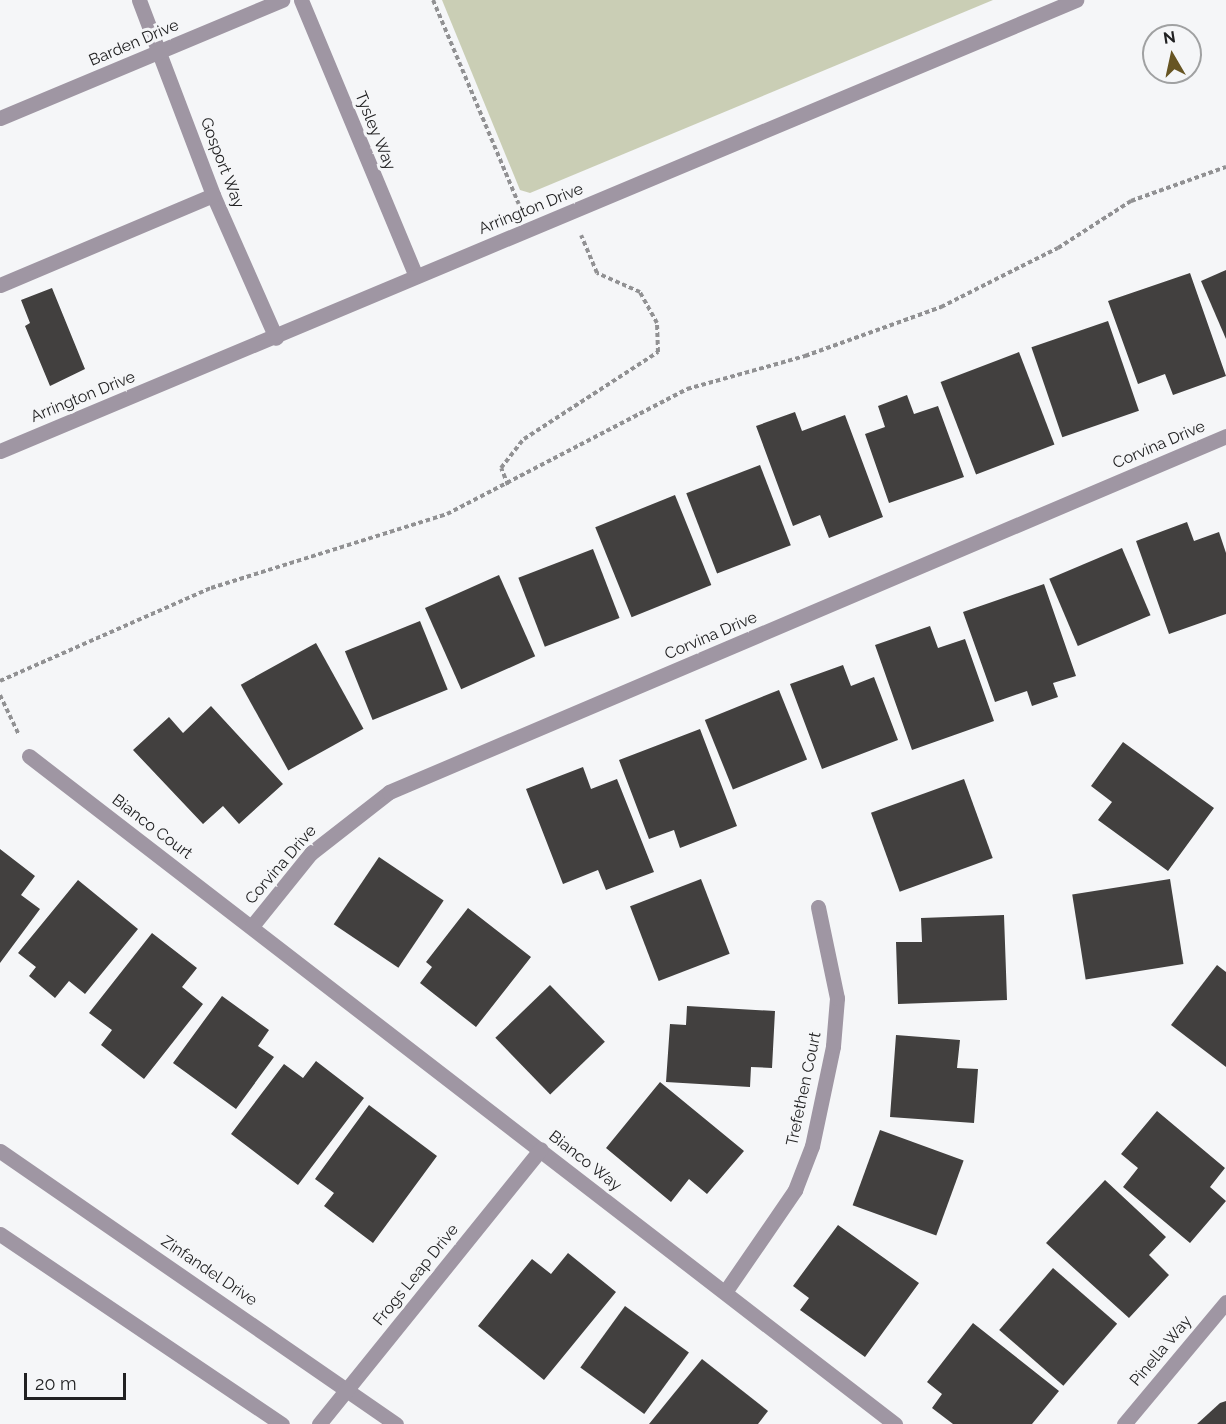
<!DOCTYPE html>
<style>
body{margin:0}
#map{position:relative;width:1226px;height:1424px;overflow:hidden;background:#f5f6f8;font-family:Raleway,sans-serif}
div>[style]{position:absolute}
.green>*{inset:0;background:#caceb5}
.building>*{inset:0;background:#42403f;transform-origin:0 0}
.path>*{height:4px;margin-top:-2px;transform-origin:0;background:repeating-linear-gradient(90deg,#919193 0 4.5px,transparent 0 7.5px)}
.minor>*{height:15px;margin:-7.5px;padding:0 7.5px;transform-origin:7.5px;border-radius:7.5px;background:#9f96a3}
span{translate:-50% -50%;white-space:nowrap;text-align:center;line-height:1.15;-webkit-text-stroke:6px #f5f6f8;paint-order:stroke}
.street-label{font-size:16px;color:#212122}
.north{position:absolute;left:1142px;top:24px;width:60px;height:60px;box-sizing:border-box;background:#f5f6f8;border:2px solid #a0a1a2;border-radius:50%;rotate:351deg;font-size:16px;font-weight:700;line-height:24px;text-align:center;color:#212122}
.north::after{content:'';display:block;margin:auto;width:21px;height:27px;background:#675523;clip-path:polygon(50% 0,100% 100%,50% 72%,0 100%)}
.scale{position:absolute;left:24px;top:1373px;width:102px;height:27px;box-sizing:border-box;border:3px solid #212122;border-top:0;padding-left:8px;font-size:18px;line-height:21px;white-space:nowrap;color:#212122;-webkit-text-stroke:4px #f5f6f8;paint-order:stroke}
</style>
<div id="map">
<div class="green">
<i style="clip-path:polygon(442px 0,993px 0,530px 193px,520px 190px)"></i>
</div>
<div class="building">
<i style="clip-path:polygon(1226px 270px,1226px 339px,1201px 281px)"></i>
<i style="clip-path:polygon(1190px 273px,1226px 376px,1173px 395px,1165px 374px,1138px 384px,1108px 301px)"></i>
<i style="clip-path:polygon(52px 288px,85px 369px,50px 386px,25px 326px,30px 323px,21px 300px)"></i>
<i style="left:1108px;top:321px;width:95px;height:81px;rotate:71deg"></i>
<i style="left:1019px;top:352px;width:99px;height:84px;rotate:69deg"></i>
<i style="clip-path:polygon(907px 395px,914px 414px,938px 406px,964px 477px,889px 503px,865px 434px,885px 427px,878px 406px)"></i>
<i style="clip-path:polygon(795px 412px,802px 431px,845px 415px,883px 517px,829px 538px,820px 515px,793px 526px,756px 426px)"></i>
<i style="left:760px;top:465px;width:86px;height:79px;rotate:69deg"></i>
<i style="left:675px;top:495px;width:97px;height:86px;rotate:68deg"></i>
<i style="clip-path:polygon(1187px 522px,1194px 541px,1219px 532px,1226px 553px,1226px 614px,1169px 634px,1136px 541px)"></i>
<i style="left:1122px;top:548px;width:73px;height:79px;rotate:67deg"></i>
<i style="left:593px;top:549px;width:74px;height:80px;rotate:69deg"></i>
<i style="left:499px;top:575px;width:89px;height:81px;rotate:66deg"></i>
<i style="clip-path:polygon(1044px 584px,1076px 676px,1053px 683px,1058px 697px,1032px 706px,1027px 691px,995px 702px,963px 612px)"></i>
<i style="left:420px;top:621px;width:74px;height:81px;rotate:68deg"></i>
<i style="clip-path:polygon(930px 626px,938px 648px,965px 639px,994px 721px,912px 750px,875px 645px)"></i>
<i style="left:316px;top:643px;width:98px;height:86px;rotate:61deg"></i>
<i style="clip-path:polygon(843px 665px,851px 686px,874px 677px,898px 740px,822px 769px,790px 684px)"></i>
<i style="left:779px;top:690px;width:75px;height:80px;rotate:68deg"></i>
<i style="clip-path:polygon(211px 706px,283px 784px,239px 824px,223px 806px,203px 824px,133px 750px,169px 717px,183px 733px)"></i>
<i style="clip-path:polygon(700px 729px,737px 826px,680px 848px,674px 830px,649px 839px,619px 760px)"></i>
<i style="clip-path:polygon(1123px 742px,1214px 808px,1168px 871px,1098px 820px,1112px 802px,1091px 786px)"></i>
<i style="clip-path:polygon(583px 767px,591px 789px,617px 779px,654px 872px,606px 890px,598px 870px,563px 884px,526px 789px)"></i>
<i style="left:964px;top:779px;width:84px;height:99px;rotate:70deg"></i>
<i style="clip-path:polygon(0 849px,35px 876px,21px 895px,40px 909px,0 963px)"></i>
<i style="left:379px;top:857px;width:78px;height:81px;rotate:34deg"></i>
<i style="left:701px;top:879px;width:80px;height:76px;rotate:69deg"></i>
<i style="left:1170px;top:879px;width:86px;height:99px;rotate:81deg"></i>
<i style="clip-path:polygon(78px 880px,138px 929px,85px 994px,69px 981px,55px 998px,29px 976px,36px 967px,18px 953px)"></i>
<i style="clip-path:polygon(468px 908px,531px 957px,476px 1027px,420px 983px,432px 967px,426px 962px)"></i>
<i style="clip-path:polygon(1004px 915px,1007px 1000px,898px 1004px,896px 942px,922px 942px,921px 918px)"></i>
<i style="clip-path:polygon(152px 933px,197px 968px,182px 987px,203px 1004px,144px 1079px,101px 1045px,112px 1030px,89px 1013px)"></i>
<i style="clip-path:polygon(1217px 965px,1226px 972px,1226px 1067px,1171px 1025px)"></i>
<i style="left:550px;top:985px;width:79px;height:76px;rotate:46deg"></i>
<i style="clip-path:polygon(222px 996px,269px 1030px,258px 1046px,274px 1057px,236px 1109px,173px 1063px)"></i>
<i style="clip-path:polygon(687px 1006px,775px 1011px,772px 1068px,751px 1067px,750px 1087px,666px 1082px,670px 1024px,686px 1025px)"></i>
<i style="clip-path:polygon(896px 1035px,960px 1040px,957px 1068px,978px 1069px,974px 1123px,890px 1117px)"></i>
<i style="clip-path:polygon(316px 1061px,364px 1098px,298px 1185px,231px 1134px,284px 1064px,303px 1078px)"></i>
<i style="clip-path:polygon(660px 1082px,744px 1151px,707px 1194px,689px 1179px,671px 1202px,606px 1148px)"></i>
<i style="clip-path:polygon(369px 1105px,437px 1156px,373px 1243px,324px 1206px,334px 1193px,315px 1179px)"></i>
<i style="clip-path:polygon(1157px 1111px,1225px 1168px,1210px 1187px,1226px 1201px,1190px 1243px,1123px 1187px,1138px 1168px,1121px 1154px)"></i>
<i style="left:880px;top:1130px;width:89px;height:80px;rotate:20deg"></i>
<i style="clip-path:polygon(1105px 1180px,1166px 1237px,1149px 1255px,1169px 1275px,1129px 1318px,1046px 1243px)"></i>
<i style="clip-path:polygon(838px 1225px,919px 1283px,865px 1357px,800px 1310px,809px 1298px,793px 1286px)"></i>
<i style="clip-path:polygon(568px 1253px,616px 1292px,544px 1380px,478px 1326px,532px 1259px,551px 1274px)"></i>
<i style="left:1053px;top:1268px;width:85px;height:82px;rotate:41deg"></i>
<i style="left:625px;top:1306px;width:79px;height:76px;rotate:36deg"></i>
<i style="clip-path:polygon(973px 1323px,1059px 1391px,1032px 1424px,953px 1424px,932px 1408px,942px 1394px,927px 1382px)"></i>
<i style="clip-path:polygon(702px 1359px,768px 1411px,758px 1424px,649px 1424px)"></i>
<i style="clip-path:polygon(1226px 1401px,1226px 1424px,1197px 1424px,1220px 1403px)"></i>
</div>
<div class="path">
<i style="left:433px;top:0;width:222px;rotate:67.2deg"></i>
<i style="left:508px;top:485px;width:18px;rotate:-112deg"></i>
<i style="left:501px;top:468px;width:37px;rotate:-52deg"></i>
<i style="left:524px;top:439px;width:160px;rotate:-33deg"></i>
<i style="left:658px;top:352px;width:29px;rotate:-92deg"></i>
<i style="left:657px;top:323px;width:35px;rotate:-119deg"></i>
<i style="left:640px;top:292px;width:47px;rotate:-156.2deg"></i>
<i style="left:597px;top:273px;width:41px;rotate:-112.8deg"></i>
<i style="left:0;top:681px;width:231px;rotate:-23.8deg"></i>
<i style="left:211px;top:588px;width:247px;rotate:-17.4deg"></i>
<i style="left:447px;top:514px;width:271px;rotate:-27.5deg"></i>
<i style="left:687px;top:389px;width:123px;rotate:-15.6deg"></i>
<i style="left:805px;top:356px;width:145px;rotate:-19.8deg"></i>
<i style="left:941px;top:307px;width:131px;rotate:-26.8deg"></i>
<i style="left:1058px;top:248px;width:87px;rotate:-32.8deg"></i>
<i style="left:1131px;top:201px;width:101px;rotate:-19.7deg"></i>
<i style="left:0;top:695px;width:44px;rotate:64.6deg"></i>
</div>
<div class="minor">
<i style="left:139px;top:0;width:209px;rotate:69.2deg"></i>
<i style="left:213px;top:195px;width:156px;rotate:66.2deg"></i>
<i style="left:301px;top:0;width:299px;rotate:67.4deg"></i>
<i style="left:0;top:118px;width:306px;rotate:-22.7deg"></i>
<i style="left:0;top:285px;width:231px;rotate:-22.9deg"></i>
<i style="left:0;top:451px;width:1167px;rotate:-22.74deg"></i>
<i style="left:29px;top:756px;width:1094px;rotate:37.65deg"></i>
<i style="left:252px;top:926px;width:94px;rotate:-51.1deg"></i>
<i style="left:311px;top:853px;width:99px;rotate:-38deg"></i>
<i style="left:389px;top:792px;width:910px;rotate:-23.04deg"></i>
<i style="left:0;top:1151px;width:481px;rotate:34.6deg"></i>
<i style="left:0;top:1234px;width:340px;rotate:34deg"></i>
<i style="left:725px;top:1292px;width:124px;rotate:-55.5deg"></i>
<i style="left:795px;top:1190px;width:47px;rotate:-68.9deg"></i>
<i style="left:812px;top:1146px;width:102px;rotate:-78.1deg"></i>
<i style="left:833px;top:1046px;width:48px;rotate:-85.2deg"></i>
<i style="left:837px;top:998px;width:93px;rotate:-101.8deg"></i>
<i style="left:319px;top:1424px;width:353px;rotate:-51.1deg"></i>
<i style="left:1124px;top:1424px;width:159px;rotate:-50.1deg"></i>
</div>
<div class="street-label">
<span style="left:134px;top:43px;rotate:-23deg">Barden Drive</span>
<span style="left:375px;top:131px;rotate:68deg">Tysley Way</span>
<span style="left:222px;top:163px;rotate:69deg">Gosport Way</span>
<span style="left:531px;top:209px;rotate:-22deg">Arrington Drive</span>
<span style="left:83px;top:397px;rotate:-22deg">Arrington Drive</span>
<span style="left:1159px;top:445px;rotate:-23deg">Corvina Drive</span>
<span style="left:711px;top:636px;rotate:-23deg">Corvina Drive</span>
<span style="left:152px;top:827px;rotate:37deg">Bianco Court</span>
<span style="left:281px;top:865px;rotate:-49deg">Corvina Drive</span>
<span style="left:804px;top:1089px;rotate:-78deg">Trefethen Court</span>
<span style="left:585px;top:1161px;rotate:38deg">Bianco Way</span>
<span style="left:209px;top:1271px;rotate:34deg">Zinfandel Drive</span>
<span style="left:416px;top:1275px;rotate:-51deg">Frogs Leap Drive</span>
<span style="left:1161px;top:1351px;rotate:-50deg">Pinella Way</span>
</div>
<div class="north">N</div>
<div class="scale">20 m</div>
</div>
